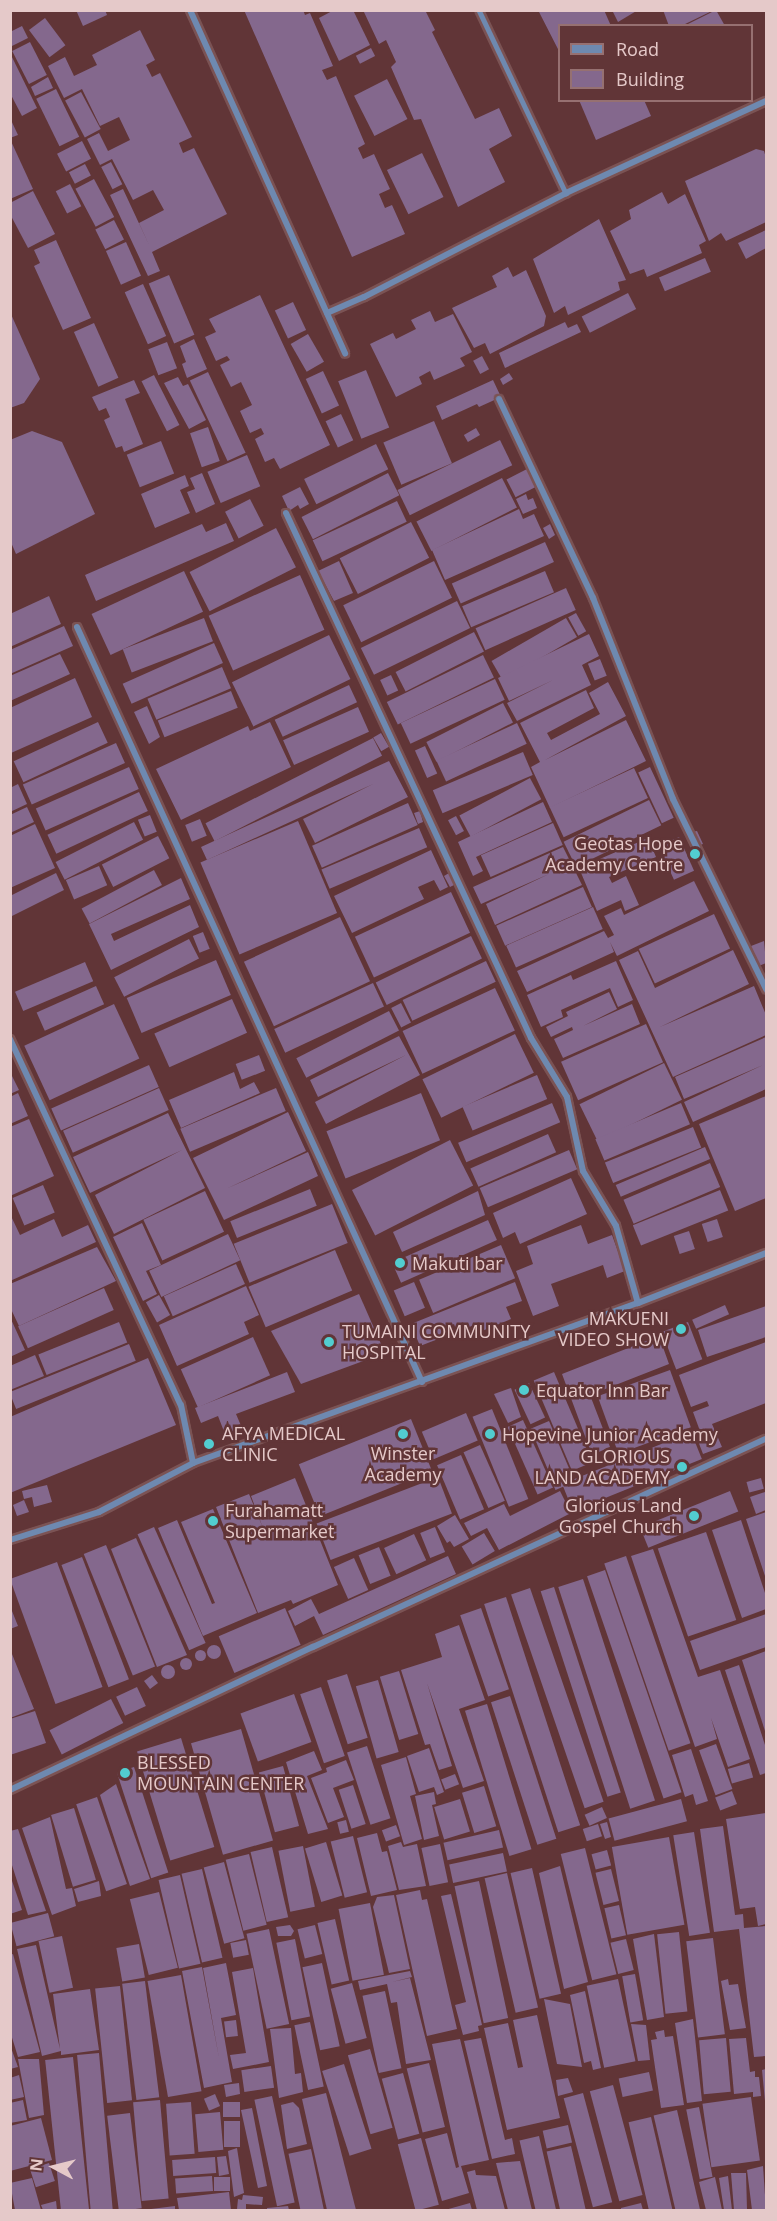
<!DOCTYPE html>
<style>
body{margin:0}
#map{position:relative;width:777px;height:2221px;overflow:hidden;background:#613537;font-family:"Open Sans",sans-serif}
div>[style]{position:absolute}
.building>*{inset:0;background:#84688d;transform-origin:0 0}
.round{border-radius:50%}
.roads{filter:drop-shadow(2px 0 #7b5354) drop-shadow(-2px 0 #7b5354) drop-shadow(0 2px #7b5354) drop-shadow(0 -2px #7b5354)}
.service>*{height:4.5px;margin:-2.25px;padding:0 2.25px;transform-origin:2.25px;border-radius:2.25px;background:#6e89b0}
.minor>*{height:6px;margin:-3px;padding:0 3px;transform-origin:3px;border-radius:3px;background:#6e89b0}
.dots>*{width:16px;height:16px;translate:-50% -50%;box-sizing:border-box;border:3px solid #613537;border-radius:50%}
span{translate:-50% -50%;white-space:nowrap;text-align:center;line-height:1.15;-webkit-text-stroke:5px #613537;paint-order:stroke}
.poi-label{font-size:18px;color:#e5c9c9}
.right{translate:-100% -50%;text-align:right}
.left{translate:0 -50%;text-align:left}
.frame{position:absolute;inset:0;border:12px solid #e5c9c9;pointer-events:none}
.legend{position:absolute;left:558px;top:24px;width:195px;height:78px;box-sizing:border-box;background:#613537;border:2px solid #967071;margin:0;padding:8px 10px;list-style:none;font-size:18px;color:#e5c9c9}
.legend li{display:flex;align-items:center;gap:12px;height:30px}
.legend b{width:30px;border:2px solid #967071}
.north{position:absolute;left:24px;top:2137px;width:60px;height:60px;-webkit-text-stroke:4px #613537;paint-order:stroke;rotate:277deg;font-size:16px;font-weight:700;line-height:24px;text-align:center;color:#e5c9c9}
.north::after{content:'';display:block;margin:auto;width:21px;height:27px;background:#e5c9c9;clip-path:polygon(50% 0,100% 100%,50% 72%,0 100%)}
</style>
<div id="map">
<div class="building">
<i style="clip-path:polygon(76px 10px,105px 10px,107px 15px,83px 26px)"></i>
<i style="clip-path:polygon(244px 10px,303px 10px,305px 15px,310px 13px,333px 66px,322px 70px,327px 80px,336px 76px,365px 144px,358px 148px,363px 159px,374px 154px,390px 189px,379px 194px,385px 208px,392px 205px,405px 234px,352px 257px)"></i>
<i style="clip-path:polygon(334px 10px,353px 10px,370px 45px,339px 61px,319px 18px)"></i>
<i style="clip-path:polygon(363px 10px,425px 10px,435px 30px,432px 32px,475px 119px,499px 108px,512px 136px,489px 149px,505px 182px,458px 207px,421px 119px,414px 120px,391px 67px,396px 62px,386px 40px,379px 44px)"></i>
<i style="clip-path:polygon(538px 10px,604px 10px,611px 26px,560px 26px,560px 53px)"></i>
<i style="clip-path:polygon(612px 10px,638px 10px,618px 22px)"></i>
<i style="clip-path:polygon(663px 10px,714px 10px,681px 26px,669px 26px)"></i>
<i style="clip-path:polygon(716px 10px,725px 26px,684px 26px)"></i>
<i style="left:45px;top:18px;width:34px;height:20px;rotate:53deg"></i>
<i style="clip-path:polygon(22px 26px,28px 38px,10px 47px,10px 32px)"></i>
<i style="clip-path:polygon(140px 30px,155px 60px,146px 65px,152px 77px,160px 73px,192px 137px,179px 143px,183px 153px,194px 148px,227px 214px,152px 252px,160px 271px,148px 276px,110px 195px,123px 189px,150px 247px,139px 223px,164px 210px,153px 190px,133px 200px,112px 159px,100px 165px,87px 139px,99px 133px,108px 151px,130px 140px,119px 117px,100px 126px,82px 89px,64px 98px,48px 66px,65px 57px,74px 76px,97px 65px,92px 55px)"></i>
<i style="left:30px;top:42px;width:37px;height:20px;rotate:63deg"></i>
<i style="left:371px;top:48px;width:9px;height:17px;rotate:63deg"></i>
<i style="clip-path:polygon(10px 53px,37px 108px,22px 116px,10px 93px)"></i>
<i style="clip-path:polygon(48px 77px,53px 88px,35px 96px,31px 87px)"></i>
<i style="left:387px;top:79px;width:45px;height:37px;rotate:63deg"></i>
<i style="left:56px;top:89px;width:53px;height:22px;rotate:64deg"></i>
<i style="left:81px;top:92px;width:42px;height:18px;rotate:62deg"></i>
<i style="clip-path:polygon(579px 100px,644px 100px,651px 116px,596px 140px)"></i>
<i style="clip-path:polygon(10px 118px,18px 135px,10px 138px)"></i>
<i style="clip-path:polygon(10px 139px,33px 189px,10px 199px)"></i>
<i style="left:82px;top:141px;width:20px;height:28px;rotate:63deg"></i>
<i style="clip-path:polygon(756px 149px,764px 151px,766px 158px,766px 222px,726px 241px,721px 233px,709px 241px,685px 181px)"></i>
<i style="left:422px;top:153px;width:49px;height:39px;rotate:64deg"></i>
<i style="left:111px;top:162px;width:25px;height:11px;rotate:63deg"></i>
<i style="left:85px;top:164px;width:13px;height:18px;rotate:63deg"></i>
<i style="left:94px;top:179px;width:43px;height:21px;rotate:62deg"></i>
<i style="left:70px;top:184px;width:25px;height:16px;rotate:63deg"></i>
<i style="clip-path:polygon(33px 191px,55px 234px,28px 248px,10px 214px,10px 203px)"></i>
<i style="clip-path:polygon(662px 192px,668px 204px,685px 194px,706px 241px,699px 245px,702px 253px,647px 277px,644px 269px,630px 274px,610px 231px,631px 219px,629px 210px)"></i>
<i style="clip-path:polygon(599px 219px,626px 280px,618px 282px,620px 290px,568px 315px,565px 306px,554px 313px,533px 259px)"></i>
<i style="left:114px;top:220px;width:22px;height:21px;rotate:63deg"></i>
<i style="clip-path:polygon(766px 230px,766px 248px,746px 259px,738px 243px)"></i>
<i style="clip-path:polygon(56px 240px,91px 318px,63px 330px,34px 266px,40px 263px,34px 250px)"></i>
<i style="left:126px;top:242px;width:37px;height:22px;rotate:66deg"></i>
<i style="left:705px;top:258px;width:15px;height:50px;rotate:67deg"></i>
<i style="clip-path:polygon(508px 267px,513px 277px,526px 270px,546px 316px,544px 326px,490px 354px,485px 343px,474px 348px,452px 308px,497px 287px,492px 276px)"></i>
<i style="left:169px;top:275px;width:65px;height:22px;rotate:67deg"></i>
<i style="left:143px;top:284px;width:57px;height:20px;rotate:66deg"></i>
<i style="left:628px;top:293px;width:18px;height:52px;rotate:63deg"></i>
<i style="clip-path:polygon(260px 295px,330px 445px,280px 469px,274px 458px,265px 462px,255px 439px,264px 434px,261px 428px,250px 433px,240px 411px,252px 405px,241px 382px,231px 387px,220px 365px,230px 360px,227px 356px,216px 361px,205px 337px,216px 332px,209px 319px)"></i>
<i style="left:293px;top:302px;width:31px;height:20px;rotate:65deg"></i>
<i style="clip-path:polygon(430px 311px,435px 322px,453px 314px,472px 352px,460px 358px,465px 366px,434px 380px,430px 371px,419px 377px,422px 384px,396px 397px,370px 344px,393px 333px,396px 339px,416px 329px,411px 320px)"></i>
<i style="clip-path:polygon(10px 312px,40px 379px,24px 403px,10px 408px)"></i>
<i style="clip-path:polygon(565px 322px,568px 328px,577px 324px,581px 332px,505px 368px,499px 353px)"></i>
<i style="left:94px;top:323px;width:60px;height:22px;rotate:66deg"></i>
<i style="left:308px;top:334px;width:32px;height:20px;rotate:60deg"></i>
<i style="clip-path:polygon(194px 339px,207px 369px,187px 378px,182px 364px,186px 362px,180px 346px)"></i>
<i style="left:167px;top:342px;width:28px;height:20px;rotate:69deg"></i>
<i style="left:482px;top:356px;width:15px;height:10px;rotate:62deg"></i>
<i style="left:366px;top:370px;width:62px;height:30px;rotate:68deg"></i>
<i style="left:323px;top:371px;width:38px;height:19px;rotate:65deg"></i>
<i style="left:208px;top:372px;width:89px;height:20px;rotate:65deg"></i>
<i style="clip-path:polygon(509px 373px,513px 379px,503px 385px,500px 379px)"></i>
<i style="left:154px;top:375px;width:56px;height:14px;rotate:63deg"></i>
<i style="clip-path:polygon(178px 377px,183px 386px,188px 384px,206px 420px,189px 429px,164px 383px)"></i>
<i style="clip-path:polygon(134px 380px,140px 393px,125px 399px,143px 444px,124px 452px,122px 446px,116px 448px,104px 420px,110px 417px,106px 408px,99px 411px,92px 397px)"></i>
<i style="clip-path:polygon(493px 380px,501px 397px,479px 407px,477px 404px,442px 420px,436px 406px)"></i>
<i style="left:341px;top:414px;width:29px;height:17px;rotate:65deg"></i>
<i style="left:434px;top:421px;width:46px;height:55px;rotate:67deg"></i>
<i style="left:208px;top:427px;width:36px;height:19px;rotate:71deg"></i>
<i style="left:476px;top:428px;width:8px;height:14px;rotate:60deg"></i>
<i style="clip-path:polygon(32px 431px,62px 442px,95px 514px,16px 554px,10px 540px,10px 440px)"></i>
<i style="left:500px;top:440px;width:28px;height:114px;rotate:64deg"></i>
<i style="left:161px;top:441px;width:35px;height:37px;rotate:68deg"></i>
<i style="left:376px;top:444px;width:28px;height:80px;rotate:64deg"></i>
<i style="left:247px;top:455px;width:34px;height:43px;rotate:67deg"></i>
<i style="left:527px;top:469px;width:20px;height:23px;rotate:63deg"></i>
<i style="clip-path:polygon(202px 473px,215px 504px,196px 513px,187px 492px,195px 489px,190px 478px)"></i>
<i style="left:388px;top:473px;width:25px;height:97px;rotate:63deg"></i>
<i style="clip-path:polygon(185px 475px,189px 486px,180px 490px,190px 513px,155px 528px,141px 494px)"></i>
<i style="left:502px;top:478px;width:33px;height:96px;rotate:63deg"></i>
<i style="clip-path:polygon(300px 487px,309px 504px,300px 509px,298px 505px,289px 511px,282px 496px)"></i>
<i style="clip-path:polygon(526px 494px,528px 500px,533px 498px,537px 508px,523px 514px,516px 499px)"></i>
<i style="left:250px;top:499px;width:30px;height:28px;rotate:63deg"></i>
<i style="left:397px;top:501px;width:23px;height:93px;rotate:65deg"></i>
<i style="clip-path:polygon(519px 509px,523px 519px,534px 514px,544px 536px,445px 580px,432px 550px)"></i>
<i style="left:411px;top:522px;width:40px;height:80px;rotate:63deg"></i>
<i style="clip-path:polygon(226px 523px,234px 541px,96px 601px,85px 575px,202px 524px,206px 532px)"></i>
<i style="clip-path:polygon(550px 524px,555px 535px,549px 539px,543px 528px)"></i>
<i style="left:276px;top:528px;width:44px;height:97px;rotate:63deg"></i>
<i style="left:545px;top:542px;width:22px;height:102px;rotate:66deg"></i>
<i style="clip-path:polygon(339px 561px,353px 593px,334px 601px,318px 571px)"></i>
<i style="left:434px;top:561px;width:41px;height:101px;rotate:64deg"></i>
<i style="left:184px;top:571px;width:45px;height:102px;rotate:65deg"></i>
<i style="left:545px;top:571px;width:23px;height:90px;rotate:67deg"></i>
<i style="left:300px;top:575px;width:60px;height:100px;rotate:66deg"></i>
<i style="left:566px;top:588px;width:24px;height:99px;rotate:66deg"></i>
<i style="clip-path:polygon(49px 596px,61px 624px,10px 647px,10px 614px)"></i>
<i style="left:457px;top:601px;width:30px;height:107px;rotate:64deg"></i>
<i style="left:576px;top:613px;width:21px;height:9px;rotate:61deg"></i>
<i style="left:204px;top:618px;width:25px;height:87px;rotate:69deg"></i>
<i style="left:566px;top:618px;width:22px;height:86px;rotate:60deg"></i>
<i style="clip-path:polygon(64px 626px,73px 646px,10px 674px,10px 650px)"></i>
<i style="left:474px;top:632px;width:22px;height:88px;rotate:63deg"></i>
<i style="clip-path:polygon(589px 634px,599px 656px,582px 665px,591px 685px,517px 721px,507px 703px,553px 680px,509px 701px,498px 678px)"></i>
<i style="left:329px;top:635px;width:49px;height:108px;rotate:64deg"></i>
<i style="left:214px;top:643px;width:22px;height:100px;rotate:66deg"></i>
<i style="clip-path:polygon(60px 654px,70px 674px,10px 701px,10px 676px)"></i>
<i style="left:483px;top:655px;width:25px;height:107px;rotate:64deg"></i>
<i style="left:600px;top:659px;width:18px;height:13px;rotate:68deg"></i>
<i style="left:222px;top:667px;width:23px;height:81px;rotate:67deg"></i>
<i style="left:391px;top:675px;width:17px;height:12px;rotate:65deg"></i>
<i style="clip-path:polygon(75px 678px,92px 717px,11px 753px,10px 708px)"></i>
<i style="left:495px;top:679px;width:23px;height:104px;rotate:65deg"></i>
<i style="clip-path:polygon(608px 682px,626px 716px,545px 760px,626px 720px,646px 761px,550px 808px,531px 767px,540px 762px,520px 723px,586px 690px,594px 708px,547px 733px,551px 740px,600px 714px,589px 693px)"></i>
<i style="left:349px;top:685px;width:19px;height:82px;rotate:65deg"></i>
<i style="left:231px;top:691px;width:18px;height:79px;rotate:68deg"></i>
<i style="left:503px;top:703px;width:22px;height:86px;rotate:63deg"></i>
<i style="clip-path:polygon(147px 706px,160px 737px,149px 744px,134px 712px)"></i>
<i style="left:358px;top:707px;width:27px;height:82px;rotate:66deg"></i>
<i style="left:98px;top:722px;width:23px;height:93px;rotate:65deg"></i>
<i style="clip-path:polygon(270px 722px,291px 767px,181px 820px,156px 769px,248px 726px,250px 731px)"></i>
<i style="left:517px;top:723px;width:23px;height:89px;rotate:65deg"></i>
<i style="left:381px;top:733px;width:16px;height:9px;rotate:60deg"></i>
<i style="left:373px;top:738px;width:20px;height:188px;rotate:63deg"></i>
<i style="left:116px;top:743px;width:22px;height:102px;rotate:66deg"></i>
<i style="left:425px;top:746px;width:30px;height:11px;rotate:66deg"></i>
<i style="left:523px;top:752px;width:25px;height:98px;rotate:67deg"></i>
<i style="clip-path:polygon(389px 761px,408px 797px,315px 843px,303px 819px,373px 784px,207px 860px,201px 847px)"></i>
<i style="left:129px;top:767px;width:24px;height:102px;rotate:66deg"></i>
<i style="left:650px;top:767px;width:56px;height:13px;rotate:65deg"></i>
<i style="left:634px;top:768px;width:33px;height:93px;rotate:65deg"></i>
<i style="left:530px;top:778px;width:24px;height:80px;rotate:62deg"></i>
<i style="clip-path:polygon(18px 784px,27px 804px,10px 812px,10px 788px)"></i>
<i style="left:139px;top:792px;width:21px;height:101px;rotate:65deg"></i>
<i style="left:649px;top:800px;width:28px;height:95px;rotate:64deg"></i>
<i style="clip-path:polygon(543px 802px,552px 822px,476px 857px,483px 871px,473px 876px,458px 842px)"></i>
<i style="left:408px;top:803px;width:24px;height:105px;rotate:66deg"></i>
<i style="clip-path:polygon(27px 807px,34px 822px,10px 833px,10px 815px)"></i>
<i style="clip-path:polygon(420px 811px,423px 822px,418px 824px,414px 813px)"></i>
<i style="left:150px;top:815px;width:18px;height:13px;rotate:68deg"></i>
<i style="left:456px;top:816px;width:17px;height:9px;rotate:62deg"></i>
<i style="left:200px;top:819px;width:18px;height:16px;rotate:68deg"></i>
<i style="left:298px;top:821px;width:100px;height:106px;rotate:67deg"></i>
<i style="left:134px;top:822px;width:20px;height:88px;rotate:63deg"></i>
<i style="left:553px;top:823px;width:24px;height:79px;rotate:66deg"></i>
<i style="clip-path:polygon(35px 824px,55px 868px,10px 888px,10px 836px)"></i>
<i style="left:419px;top:828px;width:21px;height:106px;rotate:67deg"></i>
<i style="clip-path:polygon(697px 831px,703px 844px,697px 846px,692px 832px)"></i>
<i style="left:158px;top:836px;width:25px;height:63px;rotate:63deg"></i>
<i style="left:679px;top:837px;width:37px;height:22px;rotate:66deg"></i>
<i style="clip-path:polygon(648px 838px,656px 857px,609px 877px,612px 883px,626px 876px,639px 905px,625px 911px,621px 900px,597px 911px,579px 868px)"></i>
<i style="clip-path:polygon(563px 847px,582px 885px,495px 925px,486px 904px,549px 874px,481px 904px,473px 887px)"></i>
<i style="clip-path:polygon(431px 850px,448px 887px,440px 891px,434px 880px,418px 887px,424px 899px,352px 933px,334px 896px)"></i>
<i style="left:99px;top:866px;width:21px;height:36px;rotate:67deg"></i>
<i style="left:154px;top:870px;width:17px;height:82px;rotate:62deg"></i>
<i style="clip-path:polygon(56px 873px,64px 890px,10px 917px,10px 896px)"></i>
<i style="clip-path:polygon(449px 873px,456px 884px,450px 887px,444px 876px)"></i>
<i style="clip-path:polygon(181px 878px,190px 899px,111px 934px,114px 941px,190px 905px,199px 927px,111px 970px,89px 924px)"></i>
<i style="clip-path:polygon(694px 881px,709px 911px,617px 956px,610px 942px,614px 952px,527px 992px,517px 971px,604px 931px,608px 938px,614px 935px,604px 916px,621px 908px,624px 915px)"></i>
<i style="left:583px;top:887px;width:22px;height:95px;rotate:66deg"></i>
<i style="left:451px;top:892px;width:45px;height:106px;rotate:65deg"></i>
<i style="left:593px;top:907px;width:24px;height:95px;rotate:66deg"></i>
<i style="left:714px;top:914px;width:38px;height:83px;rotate:65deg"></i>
<i style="left:340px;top:917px;width:71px;height:106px;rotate:65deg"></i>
<i style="left:203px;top:932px;width:18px;height:11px;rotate:68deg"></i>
<i style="left:471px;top:936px;width:25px;height:106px;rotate:64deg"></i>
<i style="left:189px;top:939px;width:22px;height:84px;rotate:63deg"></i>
<i style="clip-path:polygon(764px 941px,766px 963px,759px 966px,751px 946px)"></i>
<i style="clip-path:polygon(733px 950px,749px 984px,660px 1027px,754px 986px,766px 1015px,766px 1035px,673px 1077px,619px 960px,638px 951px,655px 988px)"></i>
<i style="left:216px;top:960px;width:38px;height:97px;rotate:67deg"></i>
<i style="left:486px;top:961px;width:23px;height:92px;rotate:65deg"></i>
<i style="clip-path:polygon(616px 961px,633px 1000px,618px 1007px,610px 988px,561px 1010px,563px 1017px,541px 1027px,527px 995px,571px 975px,573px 980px)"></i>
<i style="left:85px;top:962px;width:21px;height:76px;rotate:67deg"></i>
<i style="left:373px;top:983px;width:26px;height:109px;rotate:65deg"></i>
<i style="left:96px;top:986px;width:20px;height:65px;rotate:66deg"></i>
<i style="left:495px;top:988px;width:47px;height:102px;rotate:65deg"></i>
<i style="clip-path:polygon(609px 992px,617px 1009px,583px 1026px,632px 1004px,640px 1024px,563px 1058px,554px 1039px,573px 1030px,572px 1027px,551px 1037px,546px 1027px,568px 1016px,566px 1012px)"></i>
<i style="left:232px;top:999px;width:37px;height:85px;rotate:66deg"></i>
<i style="left:401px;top:1003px;width:22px;height:11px;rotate:63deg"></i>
<i style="left:114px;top:1004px;width:60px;height:99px;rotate:65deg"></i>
<i style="left:389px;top:1011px;width:22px;height:104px;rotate:63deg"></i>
<i style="left:646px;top:1024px;width:42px;height:93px;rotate:66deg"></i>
<i style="left:515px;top:1034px;width:43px;height:103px;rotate:64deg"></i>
<i style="clip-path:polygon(399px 1036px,420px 1075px,326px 1124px,315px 1102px,406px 1055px,318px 1097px,310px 1080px)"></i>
<i style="clip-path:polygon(766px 1037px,766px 1089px,693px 1122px,684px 1102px,763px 1065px,684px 1099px,675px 1077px)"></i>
<i style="left:259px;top:1055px;width:17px;height:25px;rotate:69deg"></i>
<i style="left:664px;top:1063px;width:41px;height:94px;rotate:64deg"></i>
<i style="left:149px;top:1065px;width:24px;height:107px;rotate:66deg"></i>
<i style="clip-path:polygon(10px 1072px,19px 1090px,10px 1094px)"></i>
<i style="clip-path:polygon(234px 1072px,240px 1089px,254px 1082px,260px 1093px,181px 1128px,169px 1100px)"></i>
<i style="left:537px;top:1075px;width:26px;height:81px;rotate:67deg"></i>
<i style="left:159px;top:1088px;width:24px;height:105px;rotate:66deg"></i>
<i style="left:276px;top:1088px;width:25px;height:104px;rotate:67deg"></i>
<i style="clip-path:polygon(18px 1093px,28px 1116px,10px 1124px,10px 1097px)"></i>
<i style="left:421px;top:1093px;width:51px;height:102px;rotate:68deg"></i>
<i style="clip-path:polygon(766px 1096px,766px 1198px,735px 1211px,699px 1124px)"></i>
<i style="left:552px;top:1103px;width:21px;height:102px;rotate:67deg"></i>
<i style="left:681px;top:1103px;width:23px;height:93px;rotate:67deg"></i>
<i style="clip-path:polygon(288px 1112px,306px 1151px,228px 1188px,308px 1152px,318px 1176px,224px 1220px,193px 1158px)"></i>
<i style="clip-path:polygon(168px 1113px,205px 1188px,114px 1234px,95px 1195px,182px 1150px,90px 1193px,73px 1157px)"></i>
<i style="clip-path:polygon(29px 1119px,54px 1176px,10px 1196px,10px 1127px)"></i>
<i style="left:693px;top:1127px;width:22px;height:95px;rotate:68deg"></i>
<i style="left:548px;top:1134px;width:20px;height:85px;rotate:66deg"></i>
<i style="left:450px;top:1140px;width:51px;height:110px;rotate:63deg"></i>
<i style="left:705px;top:1147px;width:13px;height:97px;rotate:67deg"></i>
<i style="left:569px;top:1150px;width:21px;height:97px;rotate:67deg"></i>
<i style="left:710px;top:1163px;width:26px;height:94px;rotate:67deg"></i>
<i style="clip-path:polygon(571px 1178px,587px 1214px,520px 1244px,515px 1232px,503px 1238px,493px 1213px)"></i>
<i style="left:43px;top:1185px;width:30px;height:33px;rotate:67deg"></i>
<i style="left:310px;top:1189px;width:18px;height:86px;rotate:68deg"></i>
<i style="left:720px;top:1190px;width:22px;height:94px;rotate:68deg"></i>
<i style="left:205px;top:1191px;width:45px;height:68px;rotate:65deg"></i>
<i style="clip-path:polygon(478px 1191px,485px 1215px,402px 1252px,393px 1232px)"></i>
<i style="left:332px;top:1204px;width:42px;height:106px;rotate:68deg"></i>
<i style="clip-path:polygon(10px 1214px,20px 1235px,54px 1219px,62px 1237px,88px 1225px,96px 1242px,10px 1281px)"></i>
<i style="left:717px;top:1219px;width:19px;height:16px;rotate:72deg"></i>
<i style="left:488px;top:1220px;width:22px;height:105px;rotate:66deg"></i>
<i style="clip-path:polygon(142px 1223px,161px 1265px,146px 1271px,157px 1294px,143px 1301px,113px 1237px)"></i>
<i style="clip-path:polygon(581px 1225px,588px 1244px,612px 1235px,625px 1271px,607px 1278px,603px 1265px,551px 1284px,559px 1306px,533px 1316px,516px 1271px,533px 1264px,527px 1246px)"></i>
<i style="left:689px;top:1231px;width:19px;height:16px;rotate:72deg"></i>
<i style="left:228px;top:1234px;width:29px;height:87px;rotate:65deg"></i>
<i style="left:501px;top:1245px;width:36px;height:89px;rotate:67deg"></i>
<i style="clip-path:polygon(97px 1247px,116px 1281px,19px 1326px,10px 1307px,10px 1284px)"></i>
<i style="left:335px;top:1250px;width:44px;height:94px;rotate:67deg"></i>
<i style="left:236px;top:1264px;width:22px;height:79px;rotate:66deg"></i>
<i style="left:414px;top:1282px;width:28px;height:22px;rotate:67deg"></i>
<i style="clip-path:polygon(515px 1282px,522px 1301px,506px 1307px,511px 1319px,482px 1331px,479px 1323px,457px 1332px,454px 1324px,443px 1329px,446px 1336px,420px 1346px,411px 1324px)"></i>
<i style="clip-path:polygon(246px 1286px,259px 1315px,244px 1322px,249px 1334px,177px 1366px,159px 1325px)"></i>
<i style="left:104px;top:1288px;width:24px;height:94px;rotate:66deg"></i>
<i style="clip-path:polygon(359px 1294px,385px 1353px,301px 1384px,271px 1331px)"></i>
<i style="left:159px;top:1295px;width:23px;height:15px;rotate:61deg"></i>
<i style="left:725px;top:1305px;width:10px;height:36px;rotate:66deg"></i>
<i style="clip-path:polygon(766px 1306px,766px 1337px,707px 1357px,698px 1330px)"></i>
<i style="clip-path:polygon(10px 1317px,25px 1350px,10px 1357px)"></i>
<i style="left:119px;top:1322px;width:22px;height:87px;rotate:68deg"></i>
<i style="left:688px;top:1322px;width:40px;height:28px;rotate:69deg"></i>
<i style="clip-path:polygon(659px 1336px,669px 1364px,590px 1395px,610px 1447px,592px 1455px,562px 1374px)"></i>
<i style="left:253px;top:1337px;width:42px;height:79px;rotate:66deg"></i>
<i style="clip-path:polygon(766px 1342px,766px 1403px,712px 1424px,722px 1447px,703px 1454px,695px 1433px,700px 1431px,693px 1412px,709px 1406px,707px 1401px,691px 1407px,679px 1375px)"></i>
<i style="left:129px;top:1344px;width:18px;height:129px;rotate:68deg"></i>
<i style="clip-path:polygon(35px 1355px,44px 1376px,10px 1390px,10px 1366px)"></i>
<i style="clip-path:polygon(148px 1358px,176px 1425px,10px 1493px,10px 1417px)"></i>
<i style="left:670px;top:1370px;width:61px;height:77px;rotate:70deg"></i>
<i style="clip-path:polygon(287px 1372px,295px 1392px,236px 1414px,242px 1428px,225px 1434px,218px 1416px,201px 1423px,195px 1408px)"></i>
<i style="left:554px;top:1372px;width:98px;height:22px;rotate:67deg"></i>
<i style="left:529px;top:1383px;width:38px;height:16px;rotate:65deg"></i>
<i style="clip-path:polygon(511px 1388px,521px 1417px,508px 1423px,494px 1394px)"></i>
<i style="left:492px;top:1409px;width:97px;height:21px;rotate:68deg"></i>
<i style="left:466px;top:1413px;width:30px;height:48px;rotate:67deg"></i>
<i style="left:411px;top:1419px;width:56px;height:121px;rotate:68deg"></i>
<i style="left:523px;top:1420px;width:74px;height:17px;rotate:66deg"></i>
<i style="left:549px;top:1421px;width:54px;height:20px;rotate:67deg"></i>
<i style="left:691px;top:1432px;width:29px;height:139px;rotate:68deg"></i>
<i style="left:480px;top:1445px;width:61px;height:18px;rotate:66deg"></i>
<i style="left:461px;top:1455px;width:59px;height:26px;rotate:67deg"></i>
<i style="left:567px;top:1474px;width:10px;height:17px;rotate:66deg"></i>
<i style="left:438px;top:1477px;width:39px;height:130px;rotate:69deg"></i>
<i style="clip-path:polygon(295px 1478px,338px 1585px,293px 1604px,291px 1600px,258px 1613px,216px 1507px,249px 1494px,263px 1528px,251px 1496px)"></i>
<i style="left:761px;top:1478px;width:11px;height:15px;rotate:75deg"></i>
<i style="clip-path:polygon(47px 1485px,52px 1502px,34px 1507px,32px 1497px,24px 1499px,22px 1491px)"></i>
<i style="clip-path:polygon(560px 1491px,571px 1513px,499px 1550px,487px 1528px,471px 1536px,464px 1523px,504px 1504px,510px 1516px)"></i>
<i style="left:730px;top:1491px;width:22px;height:97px;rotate:68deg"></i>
<i style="clip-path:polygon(765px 1492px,766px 1510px,756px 1514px,750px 1497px)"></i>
<i style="clip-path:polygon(24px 1500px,29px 1512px,17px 1516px,13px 1505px)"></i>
<i style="clip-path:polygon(213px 1509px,257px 1613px,203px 1636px,158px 1528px,177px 1520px,212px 1604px,215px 1603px,181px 1522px)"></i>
<i style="clip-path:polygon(766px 1512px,766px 1579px,746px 1519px)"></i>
<i style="clip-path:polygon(455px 1515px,469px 1539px,454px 1547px,450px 1541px,447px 1543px,437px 1526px)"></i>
<i style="clip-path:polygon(741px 1520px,766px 1596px,766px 1609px,742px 1618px,712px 1530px)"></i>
<i style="left:154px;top:1527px;width:127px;height:18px;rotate:66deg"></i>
<i style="left:435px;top:1527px;width:27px;height:16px;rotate:68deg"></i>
<i style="left:706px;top:1532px;width:93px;height:51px;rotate:71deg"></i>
<i style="left:484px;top:1533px;width:21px;height:26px;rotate:59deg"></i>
<i style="left:414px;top:1534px;width:29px;height:33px;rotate:65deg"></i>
<i style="clip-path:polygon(136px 1538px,187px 1655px,157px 1667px,111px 1549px)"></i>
<i style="left:106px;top:1545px;width:131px;height:24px;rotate:68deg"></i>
<i style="left:379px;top:1547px;width:31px;height:22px;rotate:68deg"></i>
<i style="clip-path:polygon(653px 1549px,698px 1677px,720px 1670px,750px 1759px,728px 1767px,711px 1718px,717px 1739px,695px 1747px,631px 1556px)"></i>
<i style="clip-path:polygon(448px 1556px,456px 1574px,323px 1635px,314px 1616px,295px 1626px,288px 1611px,311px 1599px,319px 1614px)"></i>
<i style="left:626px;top:1556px;width:198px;height:23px;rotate:71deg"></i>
<i style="left:82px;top:1557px;width:131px;height:22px;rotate:69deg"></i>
<i style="left:354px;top:1558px;width:35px;height:22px;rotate:66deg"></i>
<i style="left:57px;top:1562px;width:133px;height:50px;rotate:70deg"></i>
<i style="left:605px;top:1570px;width:235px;height:19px;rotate:71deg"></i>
<i style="left:583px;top:1579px;width:233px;height:26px;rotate:72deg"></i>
<i style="left:554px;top:1587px;width:216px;height:14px;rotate:72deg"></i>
<i style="left:530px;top:1588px;width:226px;height:20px;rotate:71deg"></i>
<i style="left:506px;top:1597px;width:240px;height:23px;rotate:72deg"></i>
<i style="clip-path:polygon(10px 1606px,18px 1626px,10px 1629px)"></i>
<i style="left:285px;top:1608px;width:40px;height:72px;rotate:67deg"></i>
<i style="left:481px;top:1608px;width:86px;height:22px;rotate:71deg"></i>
<i style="clip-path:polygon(766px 1614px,766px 1647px,700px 1670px,690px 1641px)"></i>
<i style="clip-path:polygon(459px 1625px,485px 1700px,459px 1709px,484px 1781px,463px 1788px,427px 1683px,452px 1766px,439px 1770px,430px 1744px,425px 1745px,401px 1670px,442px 1657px,435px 1634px)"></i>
<i class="round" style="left:207px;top:1645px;width:14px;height:14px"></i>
<i style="clip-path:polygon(10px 1649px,34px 1709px,10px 1718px)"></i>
<i class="round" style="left:194.5px;top:1649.5px;width:11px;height:11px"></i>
<i style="clip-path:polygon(766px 1651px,766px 1734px,742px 1660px)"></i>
<i class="round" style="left:180px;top:1658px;width:12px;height:12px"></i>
<i style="clip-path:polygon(739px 1665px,766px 1748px,766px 1773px,760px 1775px,725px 1670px)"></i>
<i class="round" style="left:161px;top:1665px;width:14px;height:14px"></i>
<i style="left:399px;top:1671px;width:66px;height:20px;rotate:73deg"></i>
<i style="left:347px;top:1674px;width:67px;height:21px;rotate:72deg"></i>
<i style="left:152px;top:1675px;width:10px;height:10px;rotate:53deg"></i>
<i style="left:378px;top:1680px;width:75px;height:23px;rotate:74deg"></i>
<i style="left:137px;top:1687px;width:21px;height:23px;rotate:65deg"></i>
<i style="left:321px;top:1687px;width:73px;height:22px;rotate:71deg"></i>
<i style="left:294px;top:1694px;width:51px;height:57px;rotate:70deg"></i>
<i style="left:510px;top:1696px;width:150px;height:20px;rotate:72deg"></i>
<i style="left:111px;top:1699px;width:27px;height:69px;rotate:63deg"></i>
<i style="left:487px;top:1704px;width:152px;height:23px;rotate:73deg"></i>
<i style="clip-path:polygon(35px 1711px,46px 1743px,10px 1755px,10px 1719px)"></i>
<i style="left:241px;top:1729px;width:116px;height:52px;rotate:74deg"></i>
<i style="left:181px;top:1738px;width:114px;height:46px;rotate:73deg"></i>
<i style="left:716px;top:1744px;width:48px;height:18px;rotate:70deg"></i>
<i style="left:367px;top:1746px;width:76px;height:21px;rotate:72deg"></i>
<i style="clip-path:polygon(429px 1748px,444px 1792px,437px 1795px,434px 1787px,419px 1792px,407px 1756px)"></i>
<i style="clip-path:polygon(691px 1749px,708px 1801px,696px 1805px,693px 1794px,685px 1797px,672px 1755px)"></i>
<i style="clip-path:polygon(314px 1751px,322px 1770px,307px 1776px,328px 1829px,308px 1834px,286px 1762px)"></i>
<i style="clip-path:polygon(406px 1757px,416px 1794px,410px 1796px,422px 1839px,404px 1845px,381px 1765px)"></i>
<i style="clip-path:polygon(346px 1760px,354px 1780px,333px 1788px,344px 1817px,328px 1823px,311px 1778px,327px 1772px,326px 1768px)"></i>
<i style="left:749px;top:1763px;width:15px;height:22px;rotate:74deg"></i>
<i style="left:283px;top:1766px;width:62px;height:25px;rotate:75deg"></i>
<i style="left:134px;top:1767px;width:111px;height:18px;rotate:72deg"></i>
<i style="left:455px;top:1774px;width:11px;height:15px;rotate:68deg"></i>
<i style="clip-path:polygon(116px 1784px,150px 1879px,130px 1886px,100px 1795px)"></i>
<i style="left:353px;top:1785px;width:41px;height:15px;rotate:72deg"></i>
<i style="left:484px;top:1786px;width:42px;height:23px;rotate:73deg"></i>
<i style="left:732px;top:1791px;width:14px;height:18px;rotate:69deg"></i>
<i style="clip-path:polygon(434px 1792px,436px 1804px,432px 1805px,439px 1836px,424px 1840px,415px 1796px)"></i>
<i style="left:97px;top:1797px;width:92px;height:22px;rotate:71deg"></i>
<i style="left:460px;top:1799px;width:34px;height:27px;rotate:73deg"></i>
<i style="left:681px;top:1799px;width:23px;height:75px;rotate:75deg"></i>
<i style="left:602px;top:1807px;width:12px;height:19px;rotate:66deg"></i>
<i style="left:74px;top:1808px;width:75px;height:24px;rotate:73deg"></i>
<i style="clip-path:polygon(766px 1813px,766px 1924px,758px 1926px,755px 1907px,740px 1909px,726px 1819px)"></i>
<i style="clip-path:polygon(50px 1817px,66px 1889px,72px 1888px,76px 1906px,52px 1915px,22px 1828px)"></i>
<i style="left:346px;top:1820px;width:12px;height:9px;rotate:76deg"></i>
<i style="clip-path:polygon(607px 1822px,611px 1837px,605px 1839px,600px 1824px)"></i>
<i style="left:598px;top:1824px;width:13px;height:16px;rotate:72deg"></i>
<i style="left:396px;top:1825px;width:12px;height:15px;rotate:70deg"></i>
<i style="clip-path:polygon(723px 1826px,735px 1915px,743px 1914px,744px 1928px,766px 1926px,766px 2056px,754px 2057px,739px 1929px,714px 1932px,700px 1829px)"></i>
<i style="clip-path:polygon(18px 1829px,46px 1911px,28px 1915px,10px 1859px,10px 1831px)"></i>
<i style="left:499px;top:1830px;width:18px;height:57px;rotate:77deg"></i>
<i style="left:694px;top:1832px;width:102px;height:21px;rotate:81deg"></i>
<i style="clip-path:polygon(377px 1833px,382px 1852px,387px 1851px,397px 1890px,371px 1896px,357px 1838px)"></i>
<i style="left:353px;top:1836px;width:58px;height:23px;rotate:76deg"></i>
<i style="left:669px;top:1837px;width:89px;height:58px;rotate:80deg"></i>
<i style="left:326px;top:1842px;width:56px;height:22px;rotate:73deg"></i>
<i style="clip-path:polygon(401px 1842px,403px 1847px,417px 1844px,426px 1886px,399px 1890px,388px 1846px)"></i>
<i style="left:440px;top:1844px;width:39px;height:19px;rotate:78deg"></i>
<i style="left:303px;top:1846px;width:62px;height:25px;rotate:79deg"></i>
<i style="left:272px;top:1847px;width:72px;height:22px;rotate:77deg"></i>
<i style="left:585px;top:1848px;width:130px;height:25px;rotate:76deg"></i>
<i style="left:607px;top:1850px;width:16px;height:16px;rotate:75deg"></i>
<i style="left:503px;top:1853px;width:19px;height:55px;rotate:78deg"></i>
<i style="left:249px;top:1854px;width:73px;height:24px;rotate:76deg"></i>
<i style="left:224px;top:1862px;width:79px;height:21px;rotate:75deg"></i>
<i style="clip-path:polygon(560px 1866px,588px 1982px,564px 1989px,539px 1873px)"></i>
<i style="left:532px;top:1868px;width:129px;height:22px;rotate:77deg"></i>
<i style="left:202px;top:1869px;width:91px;height:21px;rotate:77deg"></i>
<i style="left:611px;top:1869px;width:33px;height:16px;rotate:76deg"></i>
<i style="left:507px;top:1873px;width:138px;height:23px;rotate:77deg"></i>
<i style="clip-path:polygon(10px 1875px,22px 1910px,10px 1914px)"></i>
<i style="left:180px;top:1875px;width:91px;height:22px;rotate:77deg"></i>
<i style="clip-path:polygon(99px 1881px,101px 1896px,78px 1902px,74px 1889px)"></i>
<i style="left:479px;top:1881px;width:140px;height:25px;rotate:78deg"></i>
<i style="clip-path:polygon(420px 1890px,422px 1900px,427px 1899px,457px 2029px,427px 2036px,396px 1895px)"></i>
<i style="left:159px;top:1892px;width:78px;height:30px;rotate:76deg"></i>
<i style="clip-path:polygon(451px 1894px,482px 2025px,478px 2026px,479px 2031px,463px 2035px,455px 2005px,466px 2002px,441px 1896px)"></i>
<i style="clip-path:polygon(394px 1895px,410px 1969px,389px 1973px,373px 1907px,377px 1897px)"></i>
<i style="left:370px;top:1903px;width:73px;height:32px;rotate:79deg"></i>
<i style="left:619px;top:1905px;width:31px;height:15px;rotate:77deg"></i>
<i style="left:48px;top:1913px;width:24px;height:39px;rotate:75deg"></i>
<i style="left:335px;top:1919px;width:63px;height:18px;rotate:77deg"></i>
<i style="clip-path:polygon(290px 1925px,294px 1931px,291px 1936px,278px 1936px,276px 1927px)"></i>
<i style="left:315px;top:1925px;width:30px;height:18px;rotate:76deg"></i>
<i style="left:269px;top:1929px;width:97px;height:23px;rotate:78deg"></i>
<i style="left:679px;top:1932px;width:80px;height:22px;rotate:84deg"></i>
<i style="clip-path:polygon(654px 1934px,664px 2017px,647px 2020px,633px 1939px)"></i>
<i style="left:62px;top:1936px;width:53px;height:24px;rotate:78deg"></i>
<i style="left:713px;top:1938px;width:97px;height:27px;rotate:83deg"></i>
<i style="left:295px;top:1939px;width:79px;height:19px;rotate:79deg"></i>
<i style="left:626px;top:1939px;width:32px;height:16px;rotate:76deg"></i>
<i style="left:246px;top:1940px;width:15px;height:16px;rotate:79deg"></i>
<i style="left:139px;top:1944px;width:34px;height:23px;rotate:80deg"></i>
<i style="clip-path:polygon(36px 1945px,60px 2049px,53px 1994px,90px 1989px,99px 2050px,61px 2055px,61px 2051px,42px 2056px,17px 1949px)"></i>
<i style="clip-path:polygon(13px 1954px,40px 2052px,18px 2057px,10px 2031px,10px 1955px)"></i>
<i style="clip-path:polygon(226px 1963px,236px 2015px,221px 2018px,232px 2082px,204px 2088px,182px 1971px,202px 1967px,219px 2058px,203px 1968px)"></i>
<i style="left:322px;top:1963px;width:85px;height:20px;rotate:78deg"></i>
<i style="clip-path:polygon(253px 1968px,269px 2062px,233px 2069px,230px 2055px,246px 2053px,232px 1972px)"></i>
<i style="clip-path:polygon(410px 1971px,412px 1977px,392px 1982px,410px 1978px,431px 2060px,406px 2064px,397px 2002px,391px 2003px,387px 1984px,360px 1990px,358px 1981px)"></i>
<i style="left:635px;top:1974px;width:47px;height:13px;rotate:80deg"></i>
<i style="left:181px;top:1975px;width:118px;height:34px;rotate:80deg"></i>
<i style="left:618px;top:1979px;width:84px;height:32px;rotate:78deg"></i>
<i style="clip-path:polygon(728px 1979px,729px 1985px,738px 1984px,746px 2028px,730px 2030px,721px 1981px)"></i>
<i style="left:145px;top:1981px;width:117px;height:23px;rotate:83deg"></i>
<i style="left:352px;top:1983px;width:57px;height:22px;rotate:75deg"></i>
<i style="left:120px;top:1986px;width:115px;height:25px;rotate:84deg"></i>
<i style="left:385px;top:1991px;width:79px;height:23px;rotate:78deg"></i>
<i style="clip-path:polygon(585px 1991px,601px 2068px,593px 2070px,591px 2061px,584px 2063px,570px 1995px)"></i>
<i style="clip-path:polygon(544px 1999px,570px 2004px,582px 2067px,557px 2064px)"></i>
<i style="clip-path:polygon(537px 2015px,560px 2118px,507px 2130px,484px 2028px,508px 2023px,518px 2068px,523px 2067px,513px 2020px)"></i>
<i style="clip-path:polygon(693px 2019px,702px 2101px,687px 2103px,675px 2023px)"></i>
<i style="left:236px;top:2020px;width:16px;height:12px;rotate:83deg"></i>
<i style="left:310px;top:2022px;width:66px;height:16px;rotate:78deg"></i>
<i style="clip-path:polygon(631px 2024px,646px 2025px,650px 2060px,638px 2061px)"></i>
<i style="clip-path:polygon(291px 2028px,295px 2074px,301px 2073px,303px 2092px,279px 2098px,270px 2029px)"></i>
<i style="clip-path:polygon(664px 2030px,665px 2037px,673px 2036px,684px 2105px,661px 2108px,651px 2040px,657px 2039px,655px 2032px)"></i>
<i style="clip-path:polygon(481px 2038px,505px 2140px,512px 2138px,515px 2154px,492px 2159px,464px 2041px)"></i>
<i style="left:726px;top:2038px;width:54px;height:27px;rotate:85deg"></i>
<i style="clip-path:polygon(746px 2038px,750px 2072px,755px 2071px,755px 2077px,759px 2077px,761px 2096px,753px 2097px,753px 2092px,734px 2094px,729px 2039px)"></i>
<i style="clip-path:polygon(460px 2039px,489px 2160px,461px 2166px,469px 2193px,442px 2201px,425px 2139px,447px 2133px,456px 2168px,459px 2167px,432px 2044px)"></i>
<i style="clip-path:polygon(10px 2045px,18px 2067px,10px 2069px)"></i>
<i style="left:370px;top:2049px;width:82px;height:23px;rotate:74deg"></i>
<i style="left:99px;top:2053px;width:157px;height:22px;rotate:85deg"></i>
<i style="left:73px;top:2057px;width:153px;height:28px;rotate:84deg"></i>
<i style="clip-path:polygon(18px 2059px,39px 2059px,44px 2115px,29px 2118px)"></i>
<i style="left:429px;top:2063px;width:66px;height:23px;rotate:76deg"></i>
<i style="left:344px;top:2064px;width:89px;height:23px;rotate:72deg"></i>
<i style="left:271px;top:2066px;width:22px;height:30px;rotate:82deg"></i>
<i style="clip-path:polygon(766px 2069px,766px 2101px,765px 2101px,762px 2070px)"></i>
<i style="left:649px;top:2072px;width:19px;height:31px;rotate:78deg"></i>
<i style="left:403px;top:2073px;width:63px;height:22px;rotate:75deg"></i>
<i style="clip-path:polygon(19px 2075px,24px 2097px,10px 2100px,10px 2078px)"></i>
<i style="clip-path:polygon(568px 2078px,573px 2092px,558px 2096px,556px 2080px)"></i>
<i style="clip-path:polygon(239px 2083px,240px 2094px,226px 2097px,224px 2085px)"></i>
<i style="left:613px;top:2085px;width:114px;height:24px;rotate:75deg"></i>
<i style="clip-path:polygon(326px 2093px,356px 2210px,327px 2210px,302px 2099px)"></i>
<i style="left:583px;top:2093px;width:113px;height:20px;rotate:75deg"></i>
<i style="left:215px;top:2094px;width:13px;height:12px;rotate:67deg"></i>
<i style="left:272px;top:2096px;width:109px;height:18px;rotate:78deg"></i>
<i style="left:751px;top:2097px;width:64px;height:49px;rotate:82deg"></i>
<i style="clip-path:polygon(23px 2100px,27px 2120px,10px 2123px,10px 2103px)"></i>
<i style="left:160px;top:2100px;width:99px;height:27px;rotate:85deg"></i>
<i style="left:191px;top:2102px;width:52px;height:25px;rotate:86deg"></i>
<i style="left:223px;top:2102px;width:17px;height:15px"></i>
<i style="clip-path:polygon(293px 2102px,299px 2108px,307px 2144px,287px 2149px,281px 2105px)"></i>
<i style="left:699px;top:2107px;width:71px;height:13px;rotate:79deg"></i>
<i style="clip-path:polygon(252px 2108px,267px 2186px,258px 2188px,241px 2110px)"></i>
<i style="left:677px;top:2110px;width:103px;height:24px;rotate:77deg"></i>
<i style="left:220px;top:2112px;width:38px;height:25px;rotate:85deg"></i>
<i style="left:130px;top:2113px;width:96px;height:23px;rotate:83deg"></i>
<i style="left:651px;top:2117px;width:95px;height:23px;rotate:77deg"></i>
<i style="clip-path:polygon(41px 2118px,52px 2160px,10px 2171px,10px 2126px)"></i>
<i style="left:224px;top:2121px;width:16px;height:26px"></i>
<i style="left:568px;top:2125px;width:18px;height:26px;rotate:77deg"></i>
<i style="left:539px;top:2136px;width:76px;height:20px;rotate:77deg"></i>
<i style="left:421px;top:2138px;width:69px;height:24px;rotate:75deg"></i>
<i style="left:571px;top:2146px;width:66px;height:25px;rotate:77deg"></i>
<i style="clip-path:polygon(237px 2148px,244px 2193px,234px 2197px,228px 2151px)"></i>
<i style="left:311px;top:2149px;width:62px;height:23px;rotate:78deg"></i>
<i style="clip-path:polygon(226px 2156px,229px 2174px,219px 2176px,217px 2157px)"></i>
<i style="left:215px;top:2157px;width:16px;height:43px;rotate:86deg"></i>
<i style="clip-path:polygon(520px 2161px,532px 2210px,508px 2210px,496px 2163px)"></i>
<i style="left:49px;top:2163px;width:19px;height:20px;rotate:72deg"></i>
<i style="clip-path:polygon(763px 2166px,766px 2210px,752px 2210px,747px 2170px)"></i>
<i style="clip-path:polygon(475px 2170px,476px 2175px,496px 2176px,505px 2210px,477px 2210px,467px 2172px)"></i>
<i style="clip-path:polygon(731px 2173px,746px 2173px,747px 2210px,734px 2210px)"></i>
<i style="left:212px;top:2176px;width:15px;height:37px;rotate:86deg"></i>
<i style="clip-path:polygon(728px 2176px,732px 2210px,724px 2210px,719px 2178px)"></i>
<i style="left:230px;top:2177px;width:14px;height:16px;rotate:90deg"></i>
<i style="clip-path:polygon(715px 2177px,722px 2210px,706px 2210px,699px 2182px)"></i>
<i style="clip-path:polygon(32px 2178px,41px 2210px,15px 2210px,10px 2183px)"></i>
<i style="clip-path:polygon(229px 2192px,231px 2210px,179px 2210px,177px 2198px)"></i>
<i style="clip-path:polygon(243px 2195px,263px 2197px,262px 2205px,246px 2204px,246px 2210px,237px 2209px,238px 2199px,242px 2200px)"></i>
<i style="clip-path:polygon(56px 2201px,57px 2210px,43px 2210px,41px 2205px)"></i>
<i style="clip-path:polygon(470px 2203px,472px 2210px,445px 2210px)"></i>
<i style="clip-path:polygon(641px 2203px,643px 2210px,621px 2210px,621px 2208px)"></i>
<i style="clip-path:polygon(175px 2206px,175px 2210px,151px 2210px,151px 2209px)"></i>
<i style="clip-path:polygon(288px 2206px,289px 2210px,267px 2210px,267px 2208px)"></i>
</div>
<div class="roads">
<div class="service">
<i style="left:479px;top:10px;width:203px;rotate:64.6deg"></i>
</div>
<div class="minor">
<i style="left:190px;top:10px;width:377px;rotate:65.7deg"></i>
<i style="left:327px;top:313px;width:40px;rotate:-23.4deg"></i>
<i style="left:364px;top:297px;width:227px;rotate:-27.2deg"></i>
<i style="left:566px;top:193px;width:220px;rotate:-24.7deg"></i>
<i style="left:499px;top:399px;width:220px;rotate:64.7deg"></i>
<i style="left:593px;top:598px;width:216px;rotate:68.3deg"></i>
<i style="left:673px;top:799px;width:212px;rotate:63.9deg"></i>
<i style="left:286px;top:513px;width:579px;rotate:64.98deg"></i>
<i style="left:531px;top:1038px;width:69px;rotate:58.6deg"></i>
<i style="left:567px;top:1097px;width:76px;rotate:77.8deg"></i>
<i style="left:583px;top:1171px;width:64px;rotate:59deg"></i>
<i style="left:616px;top:1226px;width:80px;rotate:74.1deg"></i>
<i style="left:77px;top:627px;width:830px;rotate:65.44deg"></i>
<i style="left:10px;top:1039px;width:404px;rotate:65deg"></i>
<i style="left:181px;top:1405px;width:59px;rotate:78.3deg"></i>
<i style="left:10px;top:1540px;width:93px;rotate:-17.5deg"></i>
<i style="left:99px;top:1512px;width:106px;rotate:-27.5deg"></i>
<i style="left:193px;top:1463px;width:473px;rotate:-19.8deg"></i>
<i style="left:638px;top:1303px;width:137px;rotate:-21.3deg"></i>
<i style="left:10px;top:1790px;width:335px;rotate:-25.3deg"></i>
<i style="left:313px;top:1647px;width:498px;rotate:-24.7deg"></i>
</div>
</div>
<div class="dots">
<i style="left:695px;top:854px;background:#52cdd0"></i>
<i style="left:400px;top:1263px;background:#52cdd0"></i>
<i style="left:681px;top:1329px;background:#52cdd0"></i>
<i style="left:329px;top:1342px;background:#52cdd0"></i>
<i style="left:524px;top:1390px;background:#52cdd0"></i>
<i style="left:403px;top:1434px;background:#52cdd0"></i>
<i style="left:490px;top:1434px;background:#52cdd0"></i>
<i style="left:209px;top:1444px;background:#52cdd0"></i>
<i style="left:682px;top:1467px;background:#52cdd0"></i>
<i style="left:694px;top:1516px;background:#52cdd0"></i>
<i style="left:213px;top:1521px;background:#52cdd0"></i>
<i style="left:125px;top:1773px;background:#52cdd0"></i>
</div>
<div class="poi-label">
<span class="right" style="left:683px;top:854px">Geotas Hope<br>Academy Centre</span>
<span class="left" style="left:412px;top:1263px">Makuti bar</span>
<span class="right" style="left:669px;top:1329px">MAKUENI<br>VIDEO SHOW</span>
<span class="left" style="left:342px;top:1342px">TUMAINI COMMUNITY<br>HOSPITAL</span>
<span class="left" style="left:536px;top:1390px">Equator Inn Bar</span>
<span class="left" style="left:222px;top:1444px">AFYA MEDICAL<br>CLINIC</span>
<span class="left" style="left:502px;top:1434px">Hopevine Junior Academy</span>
<span style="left:403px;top:1464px">Winster<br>Academy</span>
<span class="right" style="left:670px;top:1467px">GLORIOUS<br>LAND ACADEMY</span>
<span class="right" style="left:682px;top:1516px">Glorious Land<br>Gospel Church</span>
<span class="left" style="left:225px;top:1521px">Furahamatt<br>Supermarket</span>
<span class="left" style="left:137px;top:1773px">BLESSED<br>MOUNTAIN CENTER</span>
</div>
<div class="frame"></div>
<ul class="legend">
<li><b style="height:8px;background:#6e89b0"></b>Road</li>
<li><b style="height:16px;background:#84688d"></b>Building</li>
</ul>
<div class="north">N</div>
</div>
